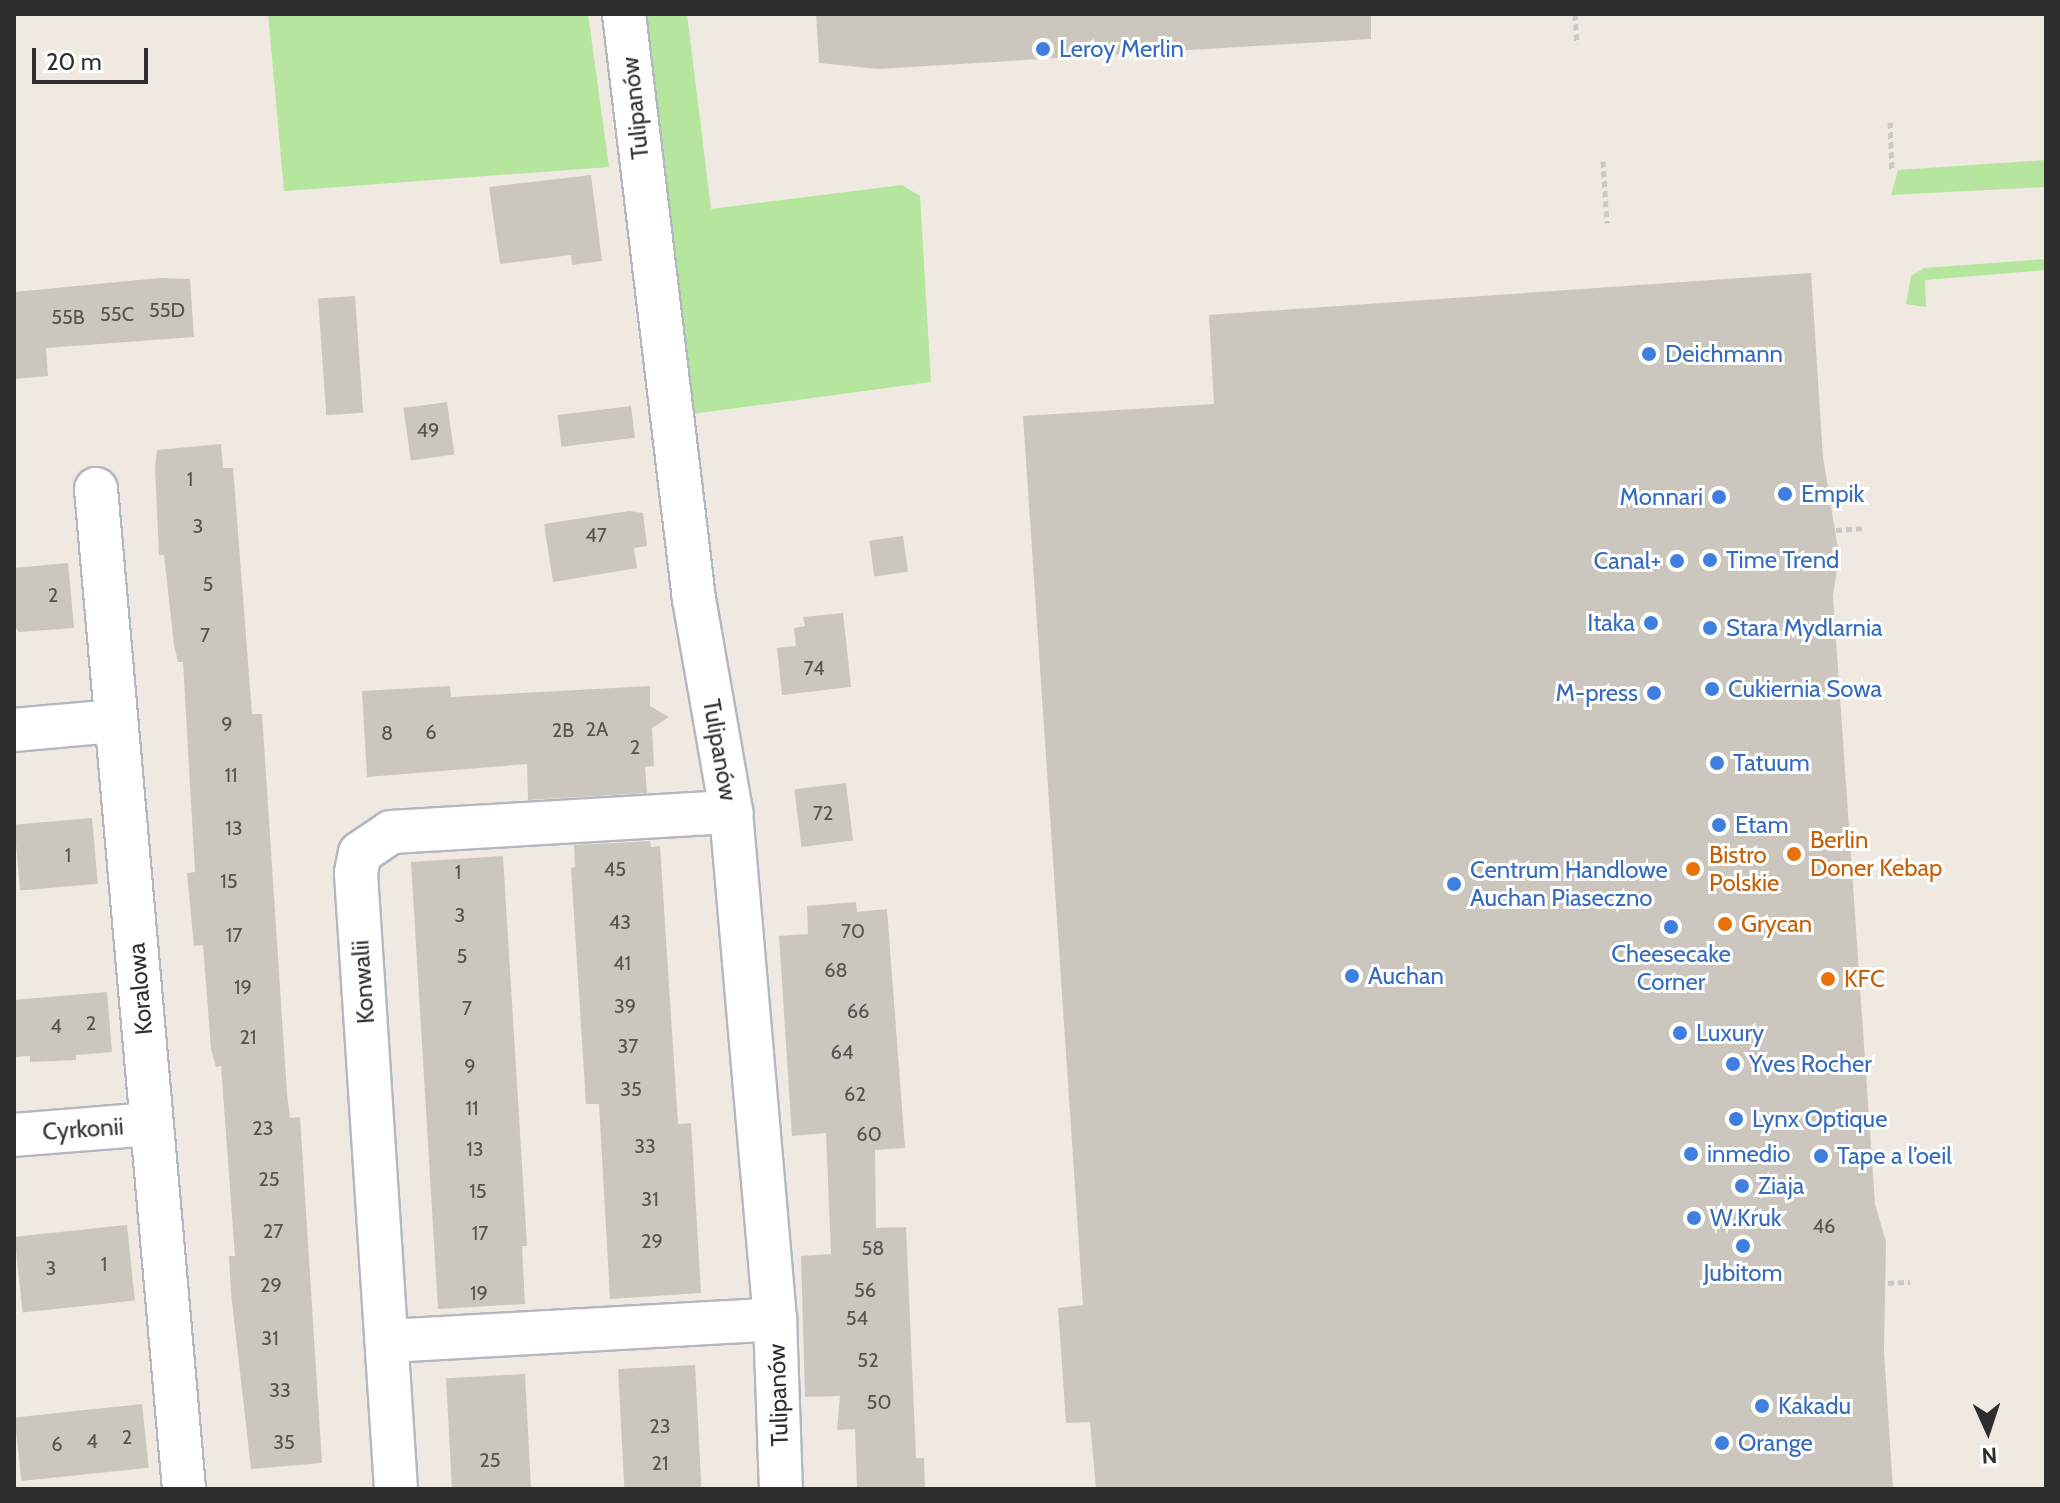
<!DOCTYPE html>
<meta charset="utf-8">
<style>
body{margin:0}
#map{position:relative;width:2060px;height:1503px;overflow:hidden;background:#efe9e1;font-family:Cabin,sans-serif}
div>[style]{position:absolute}
.green>*{inset:0;background:#b6e59e}
.building>*{inset:0;background:#cbc7bf;transform-origin:0 0}
.path>*{height:5px;margin-top:-2.5px;transform-origin:0;background:repeating-linear-gradient(90deg,#c9c9c9 0 6px,transparent 0 10px)}
.roads{filter:drop-shadow(2px 0 #b4b7c1) drop-shadow(-2px 0 #b4b7c1) drop-shadow(0 2px #b4b7c1) drop-shadow(0 -2px #b4b7c1)}
.minor>*{height:42px;margin:-21px;padding:0 21px;transform-origin:21px;border-radius:21px;background:#fff}
.dots>*{width:22px;height:22px;translate:-50% -50%;box-sizing:border-box;border:4px solid #fff;border-radius:50%}
span{translate:-50% -50%;white-space:nowrap;text-align:center;line-height:1.15;-webkit-text-stroke:6px #fff;paint-order:stroke}
.number-label{font-size:20px;color:#555452}
.number-label span{-webkit-text-stroke-width:0}
.shop-label{font-size:24px;color:#366cbe}
.left{translate:0 -50%;text-align:left}
.right{translate:-100% -50%;text-align:right}
.street-label{font-size:24px;color:#2e2e2e}
.food-label{font-size:24px;color:#c56008}
.frame{position:absolute;inset:0;border:16px solid #2e2e2e;pointer-events:none}
.north{position:absolute;left:1948px;top:1391px;width:80px;height:80px;-webkit-text-stroke:6px #fff;paint-order:stroke;rotate:177deg;font-size:22px;font-weight:700;line-height:32px;text-align:center;color:#2e2e2e}
.north::after{content:'';display:block;margin:auto;width:28px;height:36px;background:#2e2e2e;clip-path:polygon(50% 0,100% 100%,50% 72%,0 100%)}
.scale{position:absolute;left:32px;top:48px;width:116px;height:36px;box-sizing:border-box;border:4px solid #2e2e2e;border-top:0;padding-left:10px;font-size:24px;line-height:28px;white-space:nowrap;color:#2e2e2e;-webkit-text-stroke:6px #fff;paint-order:stroke}
</style>
<div id="map">
<div class="green">
<i style="clip-path:polygon(268px 14px,588px 14px,609px 167px,284px 191px)"></i>
<i style="clip-path:polygon(640px 14px,687px 14px,711px 209px,902px 185px,920px 196px,931px 382px,692px 414px)"></i>
<i style="clip-path:polygon(2046px 160px,2046px 187px,1891px 195px,1898px 170px)"></i>
<i style="clip-path:polygon(2046px 259px,2046px 270px,1925px 280px,1926px 307px,1906px 304px,1911px 276px,1924px 268px)"></i>
</div>
<div class="building">
<i style="clip-path:polygon(816px 14px,1371px 14px,1371px 39px,878px 69px,819px 63px)"></i>
<i style="clip-path:polygon(591px 175px,602px 261px,572px 265px,571px 255px,500px 264px,489px 187px)"></i>
<i style="clip-path:polygon(1811px 273px,1823px 457px,1839px 555px,1833px 596px,1875px 1204px,1886px 1242px,1884px 1352px,1893px 1489px,1096px 1489px,1090px 1422px,1066px 1423px,1058px 1308px,1083px 1305px,1023px 416px,1214px 404px,1209px 315px)"></i>
<i style="clip-path:polygon(160px 278px,190px 279px,194px 337px,46px 348px,48px 376px,14px 379px,14px 292px)"></i>
<i style="left:355px;top:296px;width:117px;height:37px;rotate:86deg"></i>
<i style="left:447px;top:402px;width:53px;height:44px;rotate:82deg"></i>
<i style="left:631px;top:406px;width:32px;height:74px;rotate:83deg"></i>
<i style="clip-path:polygon(221px 444px,223px 468px,233px 468px,252px 714px,262px 714px,287px 1094px,290px 1118px,300px 1117px,322px 1463px,251px 1469px,231px 1293px,229px 1256px,235px 1256px,221px 1066px,216px 1067px,211px 1049px,203px 945px,194px 946px,187px 873px,195px 872px,183px 662px,178px 662px,174px 645px,164px 555px,159px 555px,155px 468px,157px 450px)"></i>
<i style="clip-path:polygon(629px 511px,643px 513px,647px 546px,634px 548px,637px 568px,553px 582px,544px 524px)"></i>
<i style="left:903px;top:536px;width:36px;height:34px;rotate:82deg"></i>
<i style="clip-path:polygon(68px 563px,74px 628px,19px 632px,14px 625px,14px 568px)"></i>
<i style="clip-path:polygon(843px 613px,851px 687px,782px 695px,777px 648px,796px 646px,794px 628px,805px 626px,803px 617px)"></i>
<i style="clip-path:polygon(450px 686px,451px 697px,650px 686px,650px 706px,669px 717px,652px 728px,654px 766px,645px 767px,647px 793px,528px 800px,527px 764px,367px 777px,362px 691px)"></i>
<i style="left:846px;top:783px;width:58px;height:52px;rotate:83deg"></i>
<i style="left:92px;top:818px;width:66px;height:78px;rotate:85deg"></i>
<i style="clip-path:polygon(650px 841px,651px 847px,660px 846px,678px 1124px,691px 1123px,701px 1293px,610px 1299px,599px 1104px,586px 1104px,571px 868px,575px 867px,574px 845px)"></i>
<i style="clip-path:polygon(503px 856px,527px 1246px,522px 1246px,525px 1304px,438px 1309px,411px 862px)"></i>
<i style="clip-path:polygon(856px 902px,857px 912px,887px 909px,905px 1148px,875px 1150px,876px 1228px,906px 1227px,916px 1458px,924px 1458px,925px 1489px,857px 1489px,855px 1429px,837px 1430px,840px 1396px,805px 1397px,801px 1256px,831px 1254px,826px 1133px,792px 1136px,779px 936px,808px 934px,807px 906px)"></i>
<i style="clip-path:polygon(107px 992px,112px 1052px,76px 1055px,76px 1060px,30px 1062px,30px 1056px,14px 1057px,14px 1000px)"></i>
<i style="left:127px;top:1225px;width:76px;height:113px;rotate:84deg"></i>
<i style="left:695px;top:1365px;width:124px;height:77px;rotate:87deg"></i>
<i style="left:525px;top:1374px;width:115px;height:79px;rotate:87deg"></i>
<i style="left:142px;top:1404px;width:64px;height:128px;rotate:84deg"></i>
</div>
<div class="path">
<i style="left:1575px;top:14px;width:30px;rotate:86deg"></i>
<i style="left:1890px;top:122px;width:49px;rotate:87.7deg"></i>
<i style="left:1603px;top:161px;width:62px;rotate:86.3deg"></i>
<i style="left:1836px;top:530px;width:26px;rotate:-4deg"></i>
<i style="left:1888px;top:1283px;width:22px;rotate:-3deg"></i>
</div>
<div class="roads">
<div class="minor">
<i style="left:624px;top:14px;width:589px;rotate:83.18deg"></i>
<i style="left:694px;top:599px;width:216px;rotate:80.1deg"></i>
<i style="left:731px;top:812px;width:509px;rotate:85.04deg"></i>
<i style="left:775px;top:1319px;width:170px;rotate:88deg"></i>
<i style="left:96px;top:489px;width:1004px;rotate:84.97deg"></i>
<i style="left:14px;top:730px;width:101px;rotate:-5.1deg"></i>
<i style="left:14px;top:1135px;width:138px;rotate:-4.6deg"></i>
<i style="left:387px;top:1341px;width:389px;rotate:-3.2deg"></i>
<i style="left:396px;top:1489px;width:617px;rotate:-93.72deg"></i>
<i style="left:356px;top:873px;width:20px;rotate:-79deg"></i>
<i style="left:360px;top:853px;width:37px;rotate:-34deg"></i>
<i style="left:391px;top:832px;width:341px;rotate:-3.4deg"></i>
</div>
</div>
<div class="dots">
<i style="left:1043px;top:49px;background:#3f7fe0"></i>
<i style="left:1649px;top:354px;background:#3f7fe0"></i>
<i style="left:1785px;top:494px;background:#3f7fe0"></i>
<i style="left:1719px;top:497px;background:#3f7fe0"></i>
<i style="left:1710px;top:560px;background:#3f7fe0"></i>
<i style="left:1677px;top:561px;background:#3f7fe0"></i>
<i style="left:1651px;top:623px;background:#3f7fe0"></i>
<i style="left:1710px;top:628px;background:#3f7fe0"></i>
<i style="left:1712px;top:689px;background:#3f7fe0"></i>
<i style="left:1654px;top:693px;background:#3f7fe0"></i>
<i style="left:1717px;top:763px;background:#3f7fe0"></i>
<i style="left:1719px;top:825px;background:#3f7fe0"></i>
<i style="left:1794px;top:854px;background:#e8710a"></i>
<i style="left:1693px;top:869px;background:#e8710a"></i>
<i style="left:1454px;top:884px;background:#3f7fe0"></i>
<i style="left:1725px;top:924px;background:#e8710a"></i>
<i style="left:1671px;top:927px;background:#3f7fe0"></i>
<i style="left:1352px;top:976px;background:#3f7fe0"></i>
<i style="left:1828px;top:979px;background:#e8710a"></i>
<i style="left:1680px;top:1033px;background:#3f7fe0"></i>
<i style="left:1733px;top:1064px;background:#3f7fe0"></i>
<i style="left:1736px;top:1119px;background:#3f7fe0"></i>
<i style="left:1691px;top:1154px;background:#3f7fe0"></i>
<i style="left:1821px;top:1156px;background:#3f7fe0"></i>
<i style="left:1742px;top:1186px;background:#3f7fe0"></i>
<i style="left:1694px;top:1218px;background:#3f7fe0"></i>
<i style="left:1743px;top:1246px;background:#3f7fe0"></i>
<i style="left:1762px;top:1406px;background:#3f7fe0"></i>
<i style="left:1722px;top:1443px;background:#3f7fe0"></i>
</div>
<div class="number-label">
<span style="left:167px;top:310px">55D</span>
<span style="left:117px;top:314px">55C</span>
<span style="left:68px;top:317px">55B</span>
<span style="left:428px;top:430px">49</span>
<span style="left:190px;top:479px">1</span>
<span style="left:198px;top:526px">3</span>
<span style="left:596px;top:535px">47</span>
<span style="left:208px;top:584px">5</span>
<span style="left:53px;top:595px">2</span>
<span style="left:205px;top:635px">7</span>
<span style="left:814px;top:668px">74</span>
<span style="left:227px;top:724px">9</span>
<span style="left:597px;top:729px">2A</span>
<span style="left:563px;top:730px">2B</span>
<span style="left:431px;top:732px">6</span>
<span style="left:387px;top:733px">8</span>
<span style="left:635px;top:747px">2</span>
<span style="left:231px;top:775px">11</span>
<span style="left:823px;top:813px">72</span>
<span style="left:234px;top:828px">13</span>
<span style="left:68px;top:855px">1</span>
<span style="left:615px;top:869px">45</span>
<span style="left:458px;top:872px">1</span>
<span style="left:229px;top:881px">15</span>
<span style="left:460px;top:915px">3</span>
<span style="left:620px;top:922px">43</span>
<span style="left:853px;top:931px">70</span>
<span style="left:234px;top:935px">17</span>
<span style="left:462px;top:956px">5</span>
<span style="left:622px;top:963px">41</span>
<span style="left:836px;top:970px">68</span>
<span style="left:243px;top:987px">19</span>
<span style="left:625px;top:1006px">39</span>
<span style="left:467px;top:1008px">7</span>
<span style="left:858px;top:1011px">66</span>
<span style="left:91px;top:1023px">2</span>
<span style="left:56px;top:1026px">4</span>
<span style="left:248px;top:1037px">21</span>
<span style="left:628px;top:1046px">37</span>
<span style="left:842px;top:1052px">64</span>
<span style="left:470px;top:1066px">9</span>
<span style="left:631px;top:1089px">35</span>
<span style="left:855px;top:1094px">62</span>
<span style="left:472px;top:1108px">11</span>
<span style="left:263px;top:1128px">23</span>
<span style="left:869px;top:1134px">60</span>
<span style="left:645px;top:1146px">33</span>
<span style="left:475px;top:1149px">13</span>
<span style="left:269px;top:1179px">25</span>
<span style="left:478px;top:1191px">15</span>
<span style="left:650px;top:1199px">31</span>
<span style="left:1824px;top:1226px">46</span>
<span style="left:273px;top:1231px">27</span>
<span style="left:480px;top:1233px">17</span>
<span style="left:652px;top:1241px">29</span>
<span style="left:873px;top:1248px">58</span>
<span style="left:104px;top:1264px">1</span>
<span style="left:51px;top:1268px">3</span>
<span style="left:271px;top:1285px">29</span>
<span style="left:865px;top:1290px">56</span>
<span style="left:479px;top:1293px">19</span>
<span style="left:857px;top:1318px">54</span>
<span style="left:270px;top:1338px">31</span>
<span style="left:868px;top:1360px">52</span>
<span style="left:280px;top:1390px">33</span>
<span style="left:879px;top:1402px">50</span>
<span style="left:660px;top:1426px">23</span>
<span style="left:127px;top:1437px">2</span>
<span style="left:92px;top:1441px">4</span>
<span style="left:284px;top:1442px">35</span>
<span style="left:57px;top:1444px">6</span>
<span style="left:490px;top:1460px">25</span>
<span style="left:660px;top:1463px">21</span>
</div>
<div class="shop-label">
<span class="left" style="left:1059px;top:49px">Leroy Merlin</span>
<span class="left" style="left:1665px;top:354px">Deichmann</span>
<span class="left" style="left:1801px;top:494px">Empik</span>
<span class="right" style="left:1703px;top:497px">Monnari</span>
<span class="left" style="left:1726px;top:560px">Time Trend</span>
<span class="right" style="left:1661px;top:561px">Canal+</span>
<span class="right" style="left:1635px;top:623px">Itaka</span>
<span class="left" style="left:1726px;top:628px">Stara Mydlarnia</span>
<span class="left" style="left:1728px;top:689px">Cukiernia Sowa</span>
<span class="right" style="left:1638px;top:693px">M-press</span>
<span class="left" style="left:1733px;top:763px">Tatuum</span>
<span class="left" style="left:1735px;top:825px">Etam</span>
<span class="left" style="left:1470px;top:884px">Centrum Handlowe<br>Auchan Piaseczno</span>
<span style="left:1671px;top:968px">Cheesecake<br>Corner</span>
<span class="left" style="left:1368px;top:976px">Auchan</span>
<span class="left" style="left:1696px;top:1033px">Luxury</span>
<span class="left" style="left:1749px;top:1064px">Yves Rocher</span>
<span class="left" style="left:1752px;top:1119px">Lynx Optique</span>
<span class="left" style="left:1707px;top:1154px">inmedio</span>
<span class="left" style="left:1837px;top:1156px">Tape a l’oeil</span>
<span class="left" style="left:1758px;top:1186px">Ziaja</span>
<span class="left" style="left:1710px;top:1218px">W.Kruk</span>
<span style="left:1743px;top:1273px">Jubitom</span>
<span class="left" style="left:1778px;top:1406px">Kakadu</span>
<span class="left" style="left:1738px;top:1443px">Orange</span>
</div>
<div class="street-label">
<span style="left:635px;top:108px;rotate:-96deg">Tulipanów</span>
<span style="left:720px;top:750px;rotate:80deg">Tulipanów</span>
<span style="left:363px;top:982px;rotate:-94deg">Konwalii</span>
<span style="left:140px;top:989px;rotate:-95deg">Koralowa</span>
<span style="left:83px;top:1129px;rotate:-4deg">Cyrkonii</span>
<span style="left:778px;top:1395px;rotate:-92deg">Tulipanów</span>
</div>
<div class="food-label">
<span class="left" style="left:1810px;top:854px">Berlin<br>Doner Kebap</span>
<span class="left" style="left:1709px;top:869px">Bistro<br>Polskie</span>
<span class="left" style="left:1741px;top:924px">Grycan</span>
<span class="left" style="left:1844px;top:979px">KFC</span>
</div>
<div class="frame"></div>
<div class="north">N</div>
<div class="scale">20 m</div>
</div>
